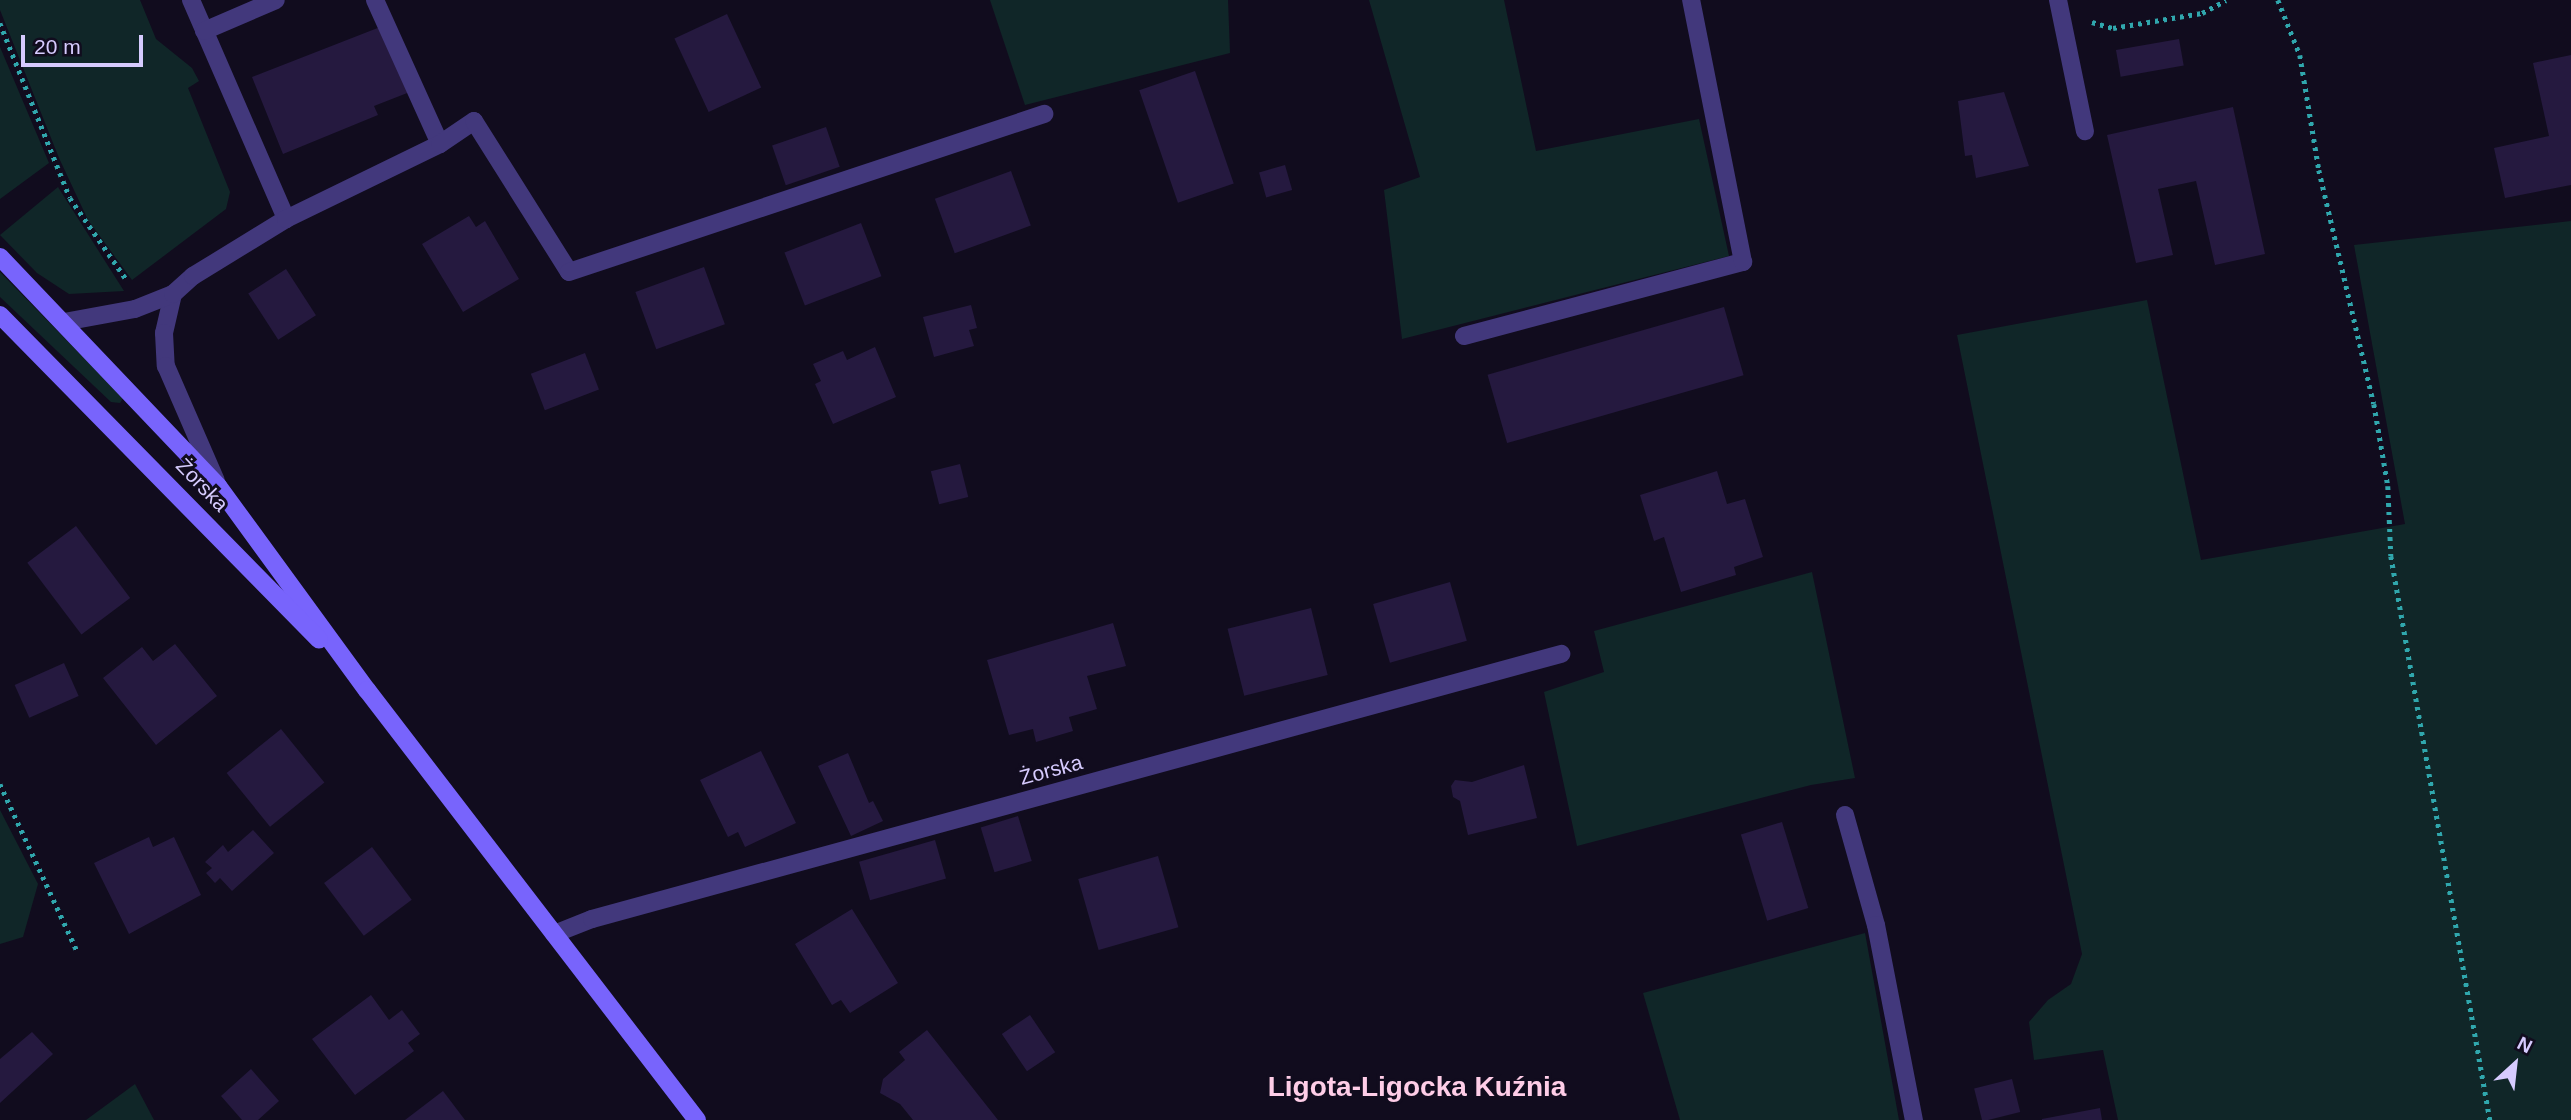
<!DOCTYPE html>
<meta charset="utf-8">
<style>
body{margin:0}
#map{position:relative;width:2571px;height:1120px;overflow:hidden;background:#110c1e;font-family:Helvetica,sans-serif}
div>[style]{position:absolute}
.green>*{inset:0;background:#102628}
.building>*{inset:0;background:#25193f;transform-origin:0 0}
.path>*{height:4.5px;margin-top:-2.25px;transform-origin:0;background:repeating-linear-gradient(90deg,#30a7ad 0 3.5px,transparent 0 8.5px)}
.service>*{height:18px;margin:-9px;padding:0 9px;transform-origin:9px;border-radius:9px;background:#42387c}
.minor>*{height:18px;margin:-9px;padding:0 9px;transform-origin:9px;border-radius:9px;background:#42387c}
.secondary>*{height:18px;margin:-9px;padding:0 9px;transform-origin:9px;border-radius:9px;background:#7864fc}
span{translate:-50% -50%;white-space:nowrap;text-align:center;line-height:1.15;-webkit-text-stroke:6px #110c1e;paint-order:stroke}
.street-label{font-size:21px;color:#d6cbfe}
.district-label{font-size:28px;color:#fecde7;font-weight:700}
.north{position:absolute;left:2480px;top:1029px;width:70px;height:70px;-webkit-text-stroke:5px #110c1e;paint-order:stroke;rotate:27deg;font-size:19px;font-weight:700;line-height:28px;text-align:center;color:#d6cbfe}
.north::after{content:'';display:block;margin:auto;width:24px;height:32px;background:#d6cbfe;clip-path:polygon(50% 0,100% 100%,50% 72%,0 100%)}
.scale{position:absolute;left:21px;top:35px;width:122px;height:32px;box-sizing:border-box;border:4px solid #d6cbfe;border-top:0;padding-left:9px;font-size:21px;line-height:24px;white-space:nowrap;color:#d6cbfe;-webkit-text-stroke:5px #110c1e;paint-order:stroke}
</style>
<div id="map">
<div class="green">
<i style="clip-path:polygon(0 0,140px 0,156px 39px,192px 68px,199px 81px,188px 88px,230px 192px,226px 209px,132px 280px,88px 220px,59px 158px,0 10px)"></i>
<i style="clip-path:polygon(990px 0,1228px 0,1230px 53px,1025px 105px)"></i>
<i style="clip-path:polygon(1369px 0,1504px 0,1536px 151px,1699px 119px,1729px 256px,1402px 339px,1384px 190px,1420px 177px)"></i>
<i style="clip-path:polygon(0 47px,49px 163px,0 199px)"></i>
<i style="clip-path:polygon(58px 187px,124px 291px,69px 294px,37px 273px,0 235px)"></i>
<i style="clip-path:polygon(2571px 221px,2571px 1120px,2118px 1120px,2103px 1050px,2034px 1060px,2029px 1022px,2048px 1000px,2071px 984px,2082px 954px,1957px 335px,2147px 300px,2201px 560px,2405px 524px,2354px 245px)"></i>
<i style="clip-path:polygon(0 272px,123px 398px,120px 403px,111px 402px,0 297px)"></i>
<i style="clip-path:polygon(1812px 572px,1855px 778px,1811px 785px,1577px 846px,1544px 692px,1604px 672px,1594px 631px)"></i>
<i style="clip-path:polygon(0 810px,38px 884px,23px 937px,0 944px)"></i>
<i style="clip-path:polygon(1865px 933px,1899px 1120px,1680px 1120px,1643px 993px)"></i>
<i style="clip-path:polygon(135px 1084px,154px 1120px,86px 1120px)"></i>
</div>
<div class="building">
<i style="left:727px;top:14px;width:81px;height:58px;rotate:65deg"></i>
<i style="clip-path:polygon(393px 22px,420px 88px,374px 106px,378px 115px,283px 154px,252px 77px)"></i>
<i style="left:2179px;top:39px;width:27px;height:64px;rotate:80deg"></i>
<i style="clip-path:polygon(2571px 55px,2571px 185px,2505px 198px,2494px 148px,2549px 136px,2533px 63px)"></i>
<i style="left:1195px;top:71px;width:119px;height:59px;rotate:71deg"></i>
<i style="clip-path:polygon(2004px 92px,2029px 166px,1976px 178px,1972px 155px,1965px 156px,1958px 101px)"></i>
<i style="clip-path:polygon(2233px 107px,2265px 254px,2215px 265px,2196px 181px,2158px 189px,2173px 255px,2136px 263px,2107px 135px)"></i>
<i style="left:826px;top:127px;width:42px;height:57px;rotate:71deg"></i>
<i style="left:1285px;top:165px;width:26px;height:27px;rotate:74deg"></i>
<i style="left:1011px;top:171px;width:58px;height:81px;rotate:70deg"></i>
<i style="clip-path:polygon(469px 216px,476px 227px,485px 221px,519px 279px,463px 312px,422px 244px)"></i>
<i style="left:861px;top:223px;width:57px;height:82px;rotate:69deg"></i>
<i style="left:704px;top:267px;width:61px;height:73px;rotate:70deg"></i>
<i style="left:286px;top:269px;width:55px;height:45px;rotate:57deg"></i>
<i style="clip-path:polygon(971px 305px,977px 328px,969px 330px,974px 346px,934px 357px,923px 317px)"></i>
<i style="left:1724px;top:307px;width:71px;height:246px;rotate:74deg"></i>
<i style="clip-path:polygon(875px 347px,896px 397px,833px 424px,815px 384px,821px 381px,813px 364px,843px 351px,847px 360px)"></i>
<i style="left:585px;top:353px;width:39px;height:58px;rotate:69deg"></i>
<i style="left:960px;top:464px;width:34px;height:30px;rotate:76deg"></i>
<i style="clip-path:polygon(1717px 471px,1727px 504px,1745px 499px,1763px 557px,1734px 567px,1736px 575px,1681px 592px,1664px 537px,1654px 541px,1640px 495px)"></i>
<i style="left:76px;top:526px;width:90px;height:61px;rotate:53deg"></i>
<i style="left:1450px;top:582px;width:61px;height:80px;rotate:74deg"></i>
<i style="left:1311px;top:608px;width:69px;height:86px;rotate:76deg"></i>
<i style="clip-path:polygon(1113px 623px,1126px 666px,1087px 676px,1097px 709px,1069px 717px,1073px 731px,1036px 742px,1033px 729px,1009px 735px,987px 660px)"></i>
<i style="clip-path:polygon(175px 644px,217px 696px,156px 745px,103px 678px,142px 647px,153px 661px)"></i>
<i style="left:64px;top:663px;width:36px;height:54px;rotate:66deg"></i>
<i style="left:281px;top:729px;width:69px;height:70px;rotate:51deg"></i>
<i style="clip-path:polygon(761px 751px,796px 823px,745px 847px,738px 832px,728px 837px,700px 780px)"></i>
<i style="clip-path:polygon(848px 753px,869px 803px,873px 801px,883px 821px,851px 836px,818px 766px)"></i>
<i style="clip-path:polygon(1524px 765px,1537px 818px,1468px 835px,1460px 801px,1453px 797px,1451px 786px,1455px 780px,1472px 782px)"></i>
<i style="left:1018px;top:816px;width:47px;height:39px;rotate:73deg"></i>
<i style="left:1782px;top:822px;width:90px;height:43px;rotate:73deg"></i>
<i style="clip-path:polygon(253px 830px,274px 853px,232px 891px,220px 878px,215px 883px,206px 873px,212px 868px,205px 862px,223px 845px,228px 852px)"></i>
<i style="clip-path:polygon(149px 837px,153px 847px,174px 837px,201px 895px,129px 934px,94px 863px)"></i>
<i style="left:935px;top:840px;width:40px;height:79px;rotate:74deg"></i>
<i style="left:372px;top:847px;width:66px;height:60px;rotate:53deg"></i>
<i style="left:1158px;top:856px;width:74px;height:83px;rotate:74deg"></i>
<i style="clip-path:polygon(852px 909px,898px 983px,850px 1013px,841px 1000px,832px 1005px,795px 944px)"></i>
<i style="clip-path:polygon(371px 995px,389px 1020px,402px 1010px,420px 1034px,408px 1043px,414px 1051px,355px 1095px,312px 1039px)"></i>
<i style="left:1030px;top:1015px;width:45px;height:34px;rotate:56deg"></i>
<i style="clip-path:polygon(927px 1030px,998px 1120px,913px 1120px,900px 1104px,880px 1093px,883px 1079px,905px 1060px,899px 1052px)"></i>
<i style="clip-path:polygon(32px 1032px,53px 1054px,0 1103px,0 1059px)"></i>
<i style="clip-path:polygon(251px 1069px,279px 1101px,258px 1120px,242px 1120px,221px 1096px)"></i>
<i style="left:2012px;top:1079px;width:34px;height:39px;rotate:76deg"></i>
<i style="clip-path:polygon(443px 1091px,465px 1120px,405px 1120px)"></i>
<i style="clip-path:polygon(2100px 1108px,2102px 1120px,2042px 1120px,2042px 1119px)"></i>
</div>
<div class="path">
<i style="left:2278px;top:0;width:59px;rotate:68.2deg"></i>
<i style="left:2300px;top:55px;width:117px;rotate:80.6deg"></i>
<i style="left:2319px;top:170px;width:240px;rotate:76.8deg"></i>
<i style="left:2374px;top:404px;width:83px;rotate:80.3deg"></i>
<i style="left:2388px;top:486px;width:70px;rotate:87.5deg"></i>
<i style="left:2391px;top:556px;width:573px;rotate:80.04deg"></i>
<i style="left:2092px;top:22px;width:22px;rotate:16deg"></i>
<i style="left:2113px;top:28px;width:90px;rotate:-9.6deg"></i>
<i style="left:2202px;top:13px;width:27px;rotate:-28deg"></i>
<i style="left:0;top:23px;width:188px;rotate:68.2deg"></i>
<i style="left:70px;top:198px;width:98px;rotate:55.3deg"></i>
<i style="left:0;top:784px;width:184px;rotate:65.2deg"></i>
</div>
<div class="service">
<i style="left:191px;top:0;width:239px;rotate:66.5deg"></i>
<i style="left:375px;top:0;width:158px;rotate:65.7deg"></i>
<i style="left:204px;top:31px;width:78px;rotate:-23.3deg"></i>
</div>
<div class="minor">
<i style="left:2058px;top:0;width:134px;rotate:78.4deg"></i>
<i style="left:173px;top:294px;width:40px;rotate:103deg"></i>
<i style="left:164px;top:333px;width:33px;rotate:87deg"></i>
<i style="left:166px;top:366px;width:125px;rotate:66.5deg"></i>
<i style="left:64px;top:322px;width:72px;rotate:-10.4deg"></i>
<i style="left:135px;top:309px;width:41px;rotate:-21.5deg"></i>
<i style="left:173px;top:294px;width:27px;rotate:-42deg"></i>
<i style="left:193px;top:276px;width:109px;rotate:-31.5deg"></i>
<i style="left:286px;top:219px;width:171px;rotate:-26deg"></i>
<i style="left:440px;top:144px;width:41px;rotate:-34.1deg"></i>
<i style="left:474px;top:121px;width:178px;rotate:57.8deg"></i>
<i style="left:569px;top:272px;width:501px;rotate:-18.4deg"></i>
<i style="left:1464px;top:336px;width:289px;rotate:-14.9deg"></i>
<i style="left:1743px;top:262px;width:267px;rotate:-101.2deg"></i>
<i style="left:1845px;top:815px;width:114px;rotate:74.3deg"></i>
<i style="left:1876px;top:925px;width:199px;rotate:79deg"></i>
<i style="left:554px;top:934px;width:41px;rotate:-21.5deg"></i>
<i style="left:592px;top:919px;width:1005px;rotate:-15.3deg"></i>
</div>
<div class="secondary">
<i style="left:0;top:257px;width:316px;rotate:46.4deg"></i>
<i style="left:218px;top:486px;width:253px;rotate:53.9deg"></i>
<i style="left:367px;top:690px;width:542px;rotate:52.5deg"></i>
<i style="left:0;top:315px;width:455px;rotate:45.5deg"></i>
</div>
<div class="street-label">
<span style="left:202px;top:485px;rotate:46deg">Żorska</span>
<span style="left:1051px;top:770px;rotate:-15deg">Żorska</span>
</div>
<div class="district-label">
<span style="left:1417px;top:1087px">Ligota-Ligocka Kuźnia</span>
</div>
<div class="north">N</div>
<div class="scale">20 m</div>
</div>
